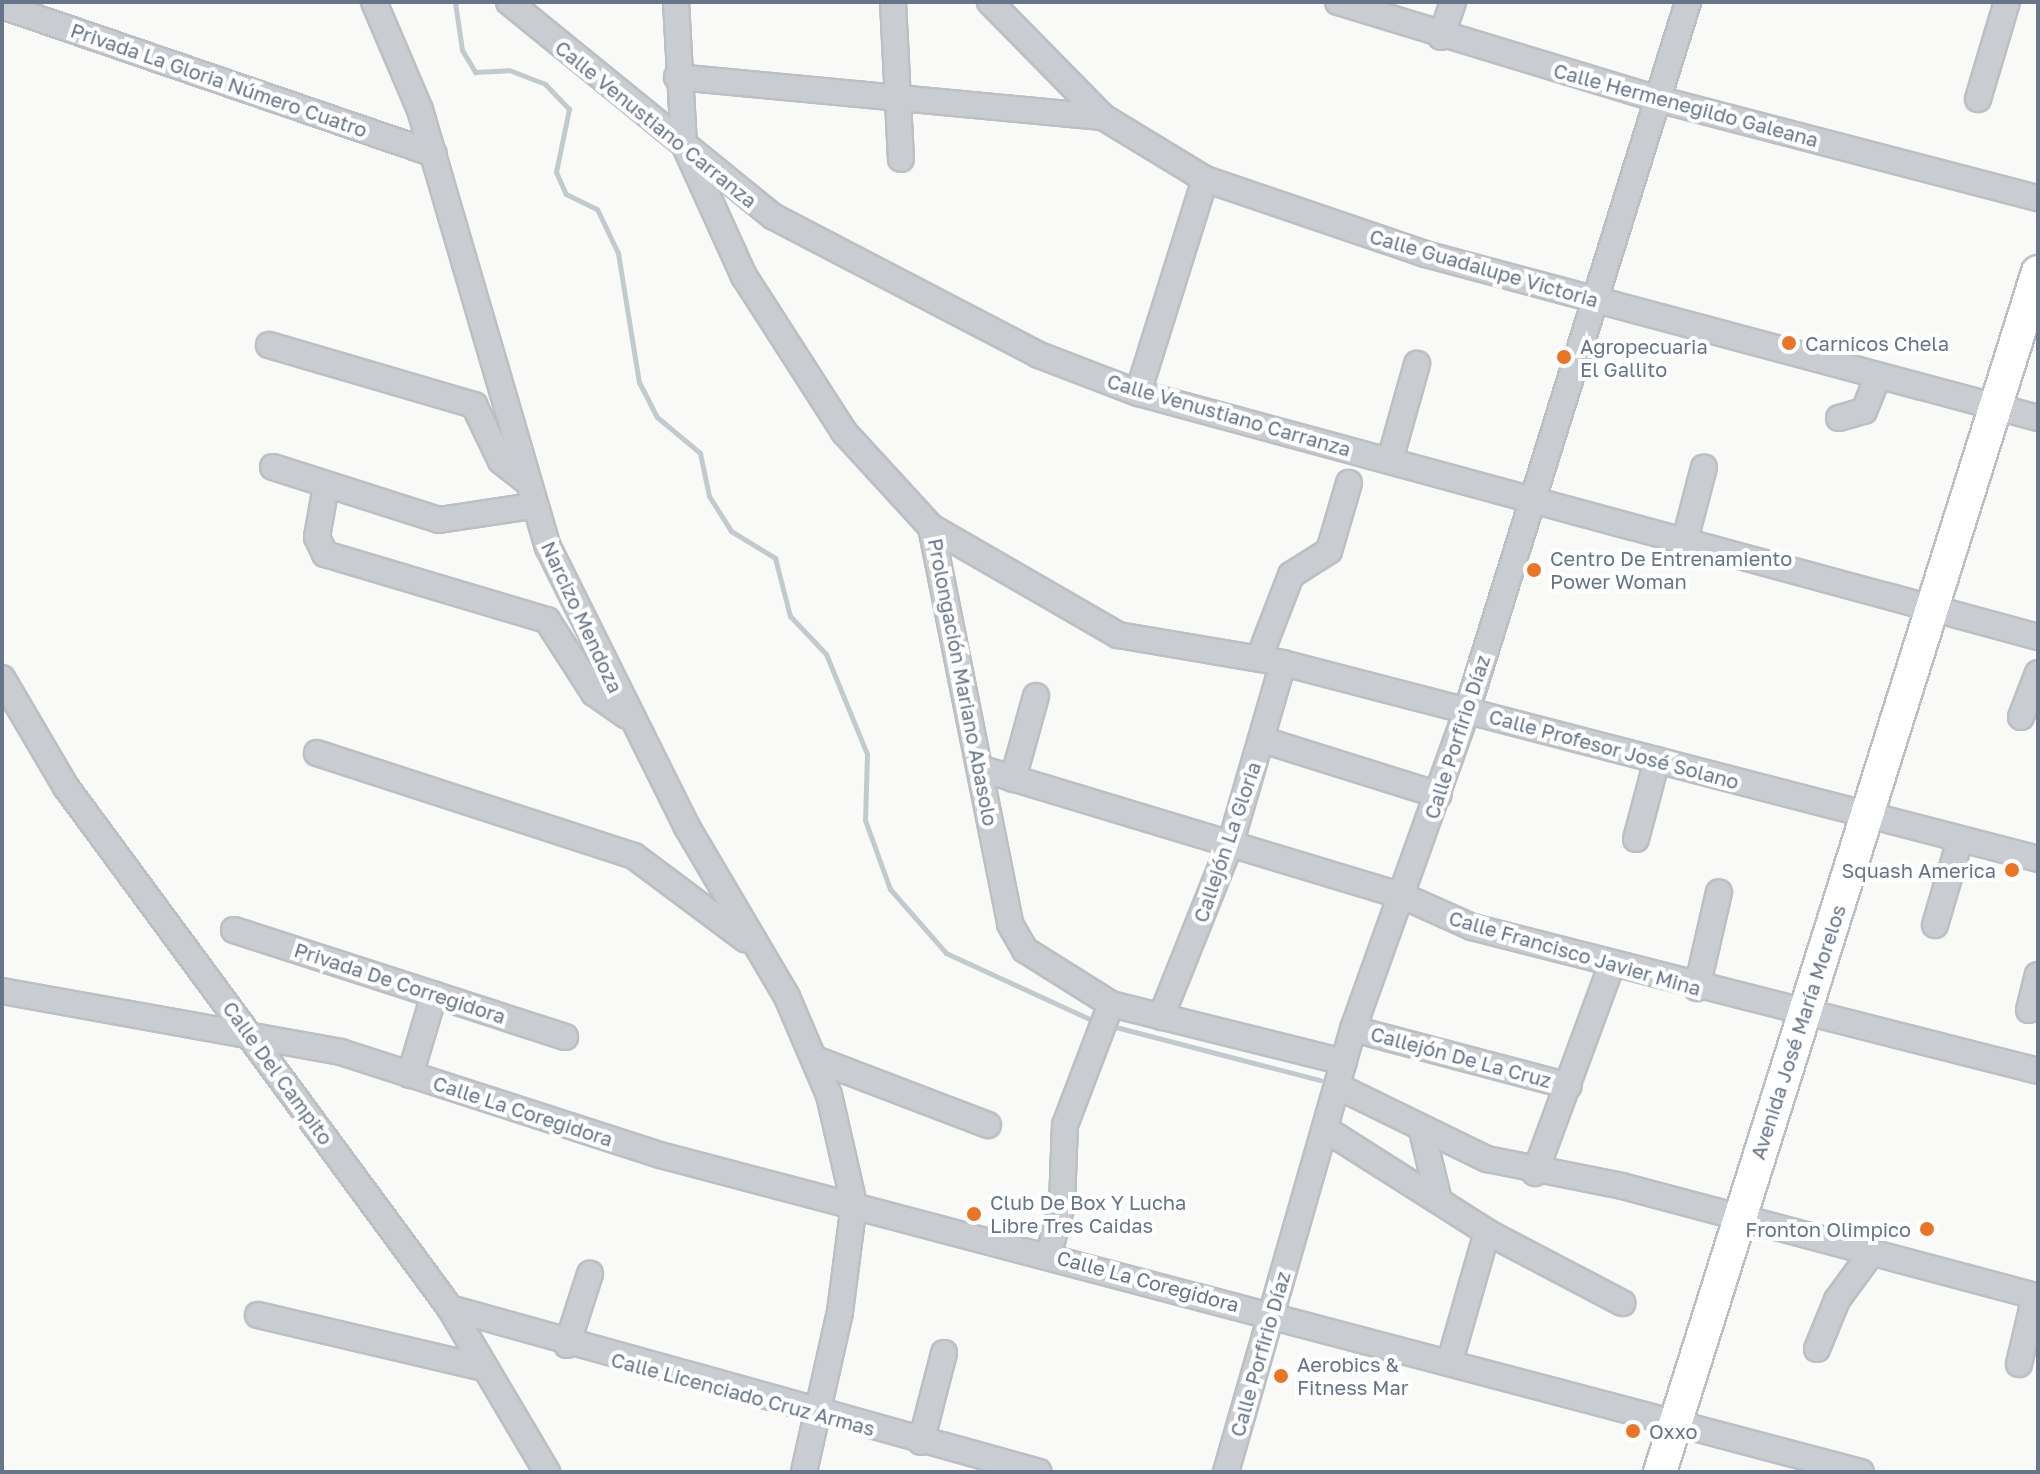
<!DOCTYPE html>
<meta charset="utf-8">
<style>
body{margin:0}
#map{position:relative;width:2040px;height:1474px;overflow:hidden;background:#f9faf7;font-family:"Golos Text",sans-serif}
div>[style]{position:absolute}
.stream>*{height:5px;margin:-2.5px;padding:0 2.5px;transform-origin:2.5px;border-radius:2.5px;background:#c2cad0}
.roads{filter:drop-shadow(2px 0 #bcbfc4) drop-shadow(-2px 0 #bcbfc4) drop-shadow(0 2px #bcbfc4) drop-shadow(0 -2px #bcbfc4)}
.minor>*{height:24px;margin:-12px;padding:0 12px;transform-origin:12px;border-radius:12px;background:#c9ccd0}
.major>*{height:32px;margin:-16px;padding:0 16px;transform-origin:16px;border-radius:16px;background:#fff}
.dots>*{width:22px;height:22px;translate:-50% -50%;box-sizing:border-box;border:4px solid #fff;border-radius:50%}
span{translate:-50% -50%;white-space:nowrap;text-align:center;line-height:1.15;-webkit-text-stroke:8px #fff;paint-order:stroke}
.street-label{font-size:20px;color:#67748a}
.poi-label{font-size:20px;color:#67748a}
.left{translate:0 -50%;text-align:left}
.right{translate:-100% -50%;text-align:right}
.frame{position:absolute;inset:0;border:4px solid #67748a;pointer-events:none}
</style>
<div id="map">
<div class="stream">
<i style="left:455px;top:2px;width:49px;rotate:81.7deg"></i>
<i style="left:462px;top:50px;width:26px;rotate:59deg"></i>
<i style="left:475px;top:72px;width:34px;rotate:-3deg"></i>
<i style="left:509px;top:70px;width:39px;rotate:21deg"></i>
<i style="left:545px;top:84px;width:35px;rotate:46deg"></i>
<i style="left:569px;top:109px;width:64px;rotate:101.7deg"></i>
<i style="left:556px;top:172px;width:24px;rotate:66deg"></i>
<i style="left:566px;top:194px;width:34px;rotate:26deg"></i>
<i style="left:597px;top:209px;width:49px;rotate:64.5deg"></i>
<i style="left:618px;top:253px;width:131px;rotate:80.8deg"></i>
<i style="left:639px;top:382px;width:39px;rotate:63deg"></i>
<i style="left:657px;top:417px;width:56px;rotate:39.9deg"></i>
<i style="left:700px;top:453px;width:44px;rotate:78.2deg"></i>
<i style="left:709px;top:496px;width:41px;rotate:57.8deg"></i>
<i style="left:731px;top:531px;width:52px;rotate:31.5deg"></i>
<i style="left:775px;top:558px;width:60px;rotate:75.5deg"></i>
<i style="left:790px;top:616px;width:52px;rotate:46.5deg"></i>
<i style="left:826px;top:654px;width:108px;rotate:67.7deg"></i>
<i style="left:867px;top:754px;width:66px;rotate:91.7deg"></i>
<i style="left:865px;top:820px;width:73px;rotate:70.1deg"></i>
<i style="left:890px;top:889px;width:85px;rotate:48.8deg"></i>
<i style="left:946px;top:953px;width:167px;rotate:24.7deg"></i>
<i style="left:1112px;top:1026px;width:215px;rotate:14.6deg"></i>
</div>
<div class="roads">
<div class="minor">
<i style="left:374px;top:2px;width:117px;rotate:66.9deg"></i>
<i style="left:420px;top:110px;width:455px;rotate:73.7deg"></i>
<i style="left:548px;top:547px;width:313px;rotate:63.6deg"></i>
<i style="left:687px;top:827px;width:197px;rotate:59.5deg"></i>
<i style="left:787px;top:997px;width:107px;rotate:66.8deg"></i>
<i style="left:829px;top:1095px;width:112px;rotate:77.1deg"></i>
<i style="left:854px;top:1204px;width:109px;rotate:97.4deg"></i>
<i style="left:840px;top:1312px;width:164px;rotate:102.7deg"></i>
<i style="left:509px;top:2px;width:341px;rotate:39.1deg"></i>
<i style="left:774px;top:217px;width:299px;rotate:27.5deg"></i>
<i style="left:1039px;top:355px;width:106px;rotate:21deg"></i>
<i style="left:1138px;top:393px;width:932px;rotate:15.17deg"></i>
<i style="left:676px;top:2px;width:142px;rotate:86.8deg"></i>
<i style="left:684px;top:144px;width:145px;rotate:65.6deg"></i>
<i style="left:744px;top:276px;width:185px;rotate:57.3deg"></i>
<i style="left:844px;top:432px;width:129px;rotate:47.5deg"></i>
<i style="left:931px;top:527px;width:405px;rotate:78.7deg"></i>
<i style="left:1010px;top:924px;width:30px;rotate:60deg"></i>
<i style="left:1025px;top:950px;width:102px;rotate:32.1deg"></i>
<i style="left:1111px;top:1004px;width:240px;rotate:14deg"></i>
<i style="left:893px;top:2px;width:157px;rotate:87.1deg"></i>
<i style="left:990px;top:2px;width:161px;rotate:45.5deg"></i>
<i style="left:1103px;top:117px;width:119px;rotate:31.3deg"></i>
<i style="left:1205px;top:179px;width:232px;rotate:18.8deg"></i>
<i style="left:1425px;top:254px;width:635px;rotate:14.98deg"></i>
<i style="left:1338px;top:2px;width:333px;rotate:16.9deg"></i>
<i style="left:1657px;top:99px;width:394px;rotate:14.6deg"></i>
<i style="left:5px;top:7px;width:453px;rotate:18.9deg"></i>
<i style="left:1441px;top:37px;width:37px;rotate:-71deg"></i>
<i style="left:677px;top:77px;width:428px;rotate:5.4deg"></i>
<i style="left:1978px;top:99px;width:101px;rotate:-73.4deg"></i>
<i style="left:269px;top:345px;width:214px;rotate:16.3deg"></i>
<i style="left:474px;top:405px;width:62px;rotate:64.3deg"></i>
<i style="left:501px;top:461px;width:33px;rotate:38deg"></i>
<i style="left:1138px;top:393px;width:224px;rotate:-72.6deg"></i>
<i style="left:1839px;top:418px;width:26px;rotate:-16deg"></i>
<i style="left:1864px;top:411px;width:35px;rotate:-68deg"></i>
<i style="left:1390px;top:460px;width:100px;rotate:-74.3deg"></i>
<i style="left:273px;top:467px;width:174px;rotate:17.7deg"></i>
<i style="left:439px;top:520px;width:95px;rotate:-8.5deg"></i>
<i style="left:326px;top:486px;width:52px;rotate:100deg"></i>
<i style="left:317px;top:537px;width:19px;rotate:65deg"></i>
<i style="left:325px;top:554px;width:232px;rotate:16.6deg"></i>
<i style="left:547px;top:620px;width:87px;rotate:57.2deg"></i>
<i style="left:594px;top:693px;width:39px;rotate:35deg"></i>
<i style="left:931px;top:527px;width:216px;rotate:30deg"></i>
<i style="left:1118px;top:635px;width:167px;rotate:9.6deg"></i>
<i style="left:1283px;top:663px;width:780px;rotate:14.55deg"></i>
<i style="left:1685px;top:540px;width:75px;rotate:-75.4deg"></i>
<i style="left:1259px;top:658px;width:89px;rotate:-68.9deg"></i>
<i style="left:1291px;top:575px;width:45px;rotate:-32.3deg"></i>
<i style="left:1329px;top:551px;width:71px;rotate:-73.6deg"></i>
<i style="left:2px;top:678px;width:126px;rotate:59.6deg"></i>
<i style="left:66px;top:787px;width:647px;rotate:53.61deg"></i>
<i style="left:450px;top:1308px;width:191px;rotate:59.4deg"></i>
<i style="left:2021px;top:717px;width:47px;rotate:-68.9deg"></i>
<i style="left:1263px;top:740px;width:184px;rotate:17.4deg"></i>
<i style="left:317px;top:753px;width:333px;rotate:18deg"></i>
<i style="left:634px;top:856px;width:139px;rotate:36.8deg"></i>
<i style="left:982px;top:769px;width:442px;rotate:16.8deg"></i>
<i style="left:1405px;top:897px;width:73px;rotate:24.1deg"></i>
<i style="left:1472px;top:927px;width:584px;rotate:14.27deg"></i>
<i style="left:1013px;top:779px;width:86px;rotate:-74.5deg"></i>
<i style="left:1636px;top:839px;width:82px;rotate:-75.1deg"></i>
<i style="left:1935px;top:925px;width:89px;rotate:-73.6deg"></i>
<i style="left:234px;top:930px;width:348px;rotate:17.9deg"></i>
<i style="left:1697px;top:988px;width:98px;rotate:-77.1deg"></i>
<i style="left:2px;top:991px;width:344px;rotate:10.2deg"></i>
<i style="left:341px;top:1052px;width:335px;rotate:17.9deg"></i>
<i style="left:660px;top:1155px;width:1242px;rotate:14.79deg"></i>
<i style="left:2029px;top:1010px;width:36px;rotate:-76deg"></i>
<i style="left:1161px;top:1017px;width:188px;rotate:-68.2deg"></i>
<i style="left:1231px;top:842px;width:186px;rotate:-73.8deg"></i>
<i style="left:1353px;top:1029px;width:223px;rotate:14.8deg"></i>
<i style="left:815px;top:1059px;width:185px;rotate:20.9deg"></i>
<i style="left:410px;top:1075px;width:84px;rotate:-73.3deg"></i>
<i style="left:1337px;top:1086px;width:167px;rotate:26deg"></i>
<i style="left:1487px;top:1159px;width:138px;rotate:11.3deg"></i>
<i style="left:1622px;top:1186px;width:431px;rotate:14.9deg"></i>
<i style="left:1325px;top:1129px;width:192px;rotate:32.4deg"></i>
<i style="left:1487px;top:1232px;width:153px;rotate:27.7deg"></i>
<i style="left:1422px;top:1131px;width:72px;rotate:76.3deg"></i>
<i style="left:1535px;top:1173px;width:221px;rotate:-69.8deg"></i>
<i style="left:1049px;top:1253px;width:50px;rotate:-74.8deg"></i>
<i style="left:1062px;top:1205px;width:80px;rotate:-87.9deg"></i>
<i style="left:1065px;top:1125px;width:129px;rotate:-69.2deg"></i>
<i style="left:450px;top:1308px;width:611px;rotate:15.56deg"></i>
<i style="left:258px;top:1315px;width:232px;rotate:13.2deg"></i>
<i style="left:567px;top:1345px;width:75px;rotate:-72.1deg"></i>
<i style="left:1817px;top:1349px;width:53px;rotate:-67.8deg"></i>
<i style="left:1837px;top:1300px;width:59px;rotate:-53.9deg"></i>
<i style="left:1450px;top:1361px;width:134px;rotate:-74deg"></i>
<i style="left:2019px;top:1364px;width:70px;rotate:-76.8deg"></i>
<i style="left:921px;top:1442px;width:92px;rotate:-75.5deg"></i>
<i style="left:1226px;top:1472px;width:461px;rotate:-74deg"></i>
<i style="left:1353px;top:1029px;width:339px;rotate:-70.3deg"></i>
<i style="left:1467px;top:710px;width:742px;rotate:-72.66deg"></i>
</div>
<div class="major">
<i style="left:1660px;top:1472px;width:1258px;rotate:-72.52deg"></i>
</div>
</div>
<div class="dots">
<i style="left:1789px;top:343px;background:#ec7525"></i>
<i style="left:1564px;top:357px;background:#ec7525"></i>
<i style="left:1534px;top:570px;background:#ec7525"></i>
<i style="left:2012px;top:870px;background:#ec7525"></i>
<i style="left:974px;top:1214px;background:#ec7525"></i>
<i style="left:1927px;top:1229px;background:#ec7525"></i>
<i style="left:1281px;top:1376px;background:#ec7525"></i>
<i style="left:1633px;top:1431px;background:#ec7525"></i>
</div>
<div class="street-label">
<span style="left:219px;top:80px;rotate:19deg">Privada La Gloria Número Cuatro</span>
<span style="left:1686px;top:105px;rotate:15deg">Calle Hermenegildo Galeana</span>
<span style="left:656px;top:124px;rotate:39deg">Calle Venustiano Carranza</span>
<span style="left:1484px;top:268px;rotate:16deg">Calle Guadalupe Victoria</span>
<span style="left:1229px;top:415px;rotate:16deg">Calle Venustiano Carranza</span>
<span style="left:582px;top:617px;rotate:65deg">Narcizo Mendoza</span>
<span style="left:963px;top:682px;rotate:79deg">Prolongación Mariano Abasolo</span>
<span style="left:1457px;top:737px;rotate:-72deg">Calle Porfirio Díaz</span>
<span style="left:1614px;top:749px;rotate:15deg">Calle Profesor José Solano</span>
<span style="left:1227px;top:842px;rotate:-71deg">Callejón La Gloria</span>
<span style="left:1575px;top:953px;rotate:16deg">Calle Francisco Javier Mina</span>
<span style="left:400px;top:983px;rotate:18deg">Privada De Corregidora</span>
<span style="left:1798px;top:1032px;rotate:-72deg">Avenida José María Morelos</span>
<span style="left:1461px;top:1057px;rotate:15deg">Callejón De La Cruz</span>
<span style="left:278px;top:1073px;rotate:54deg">Calle Del Campito</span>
<span style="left:523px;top:1111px;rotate:18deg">Calle La Coregidora</span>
<span style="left:1148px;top:1281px;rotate:15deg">Calle La Coregidora</span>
<span style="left:1260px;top:1354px;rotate:-74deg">Calle Porfirio Díaz</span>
<span style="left:743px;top:1394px;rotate:15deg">Calle Licenciado Cruz Armas</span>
</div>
<div class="poi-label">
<span class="left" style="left:1805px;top:343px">Carnicos Chela</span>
<span class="left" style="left:1580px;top:358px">Agropecuaria<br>El Gallito</span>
<span class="left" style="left:1550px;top:570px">Centro De Entrenamiento<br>Power Woman</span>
<span class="right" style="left:1996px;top:870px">Squash America</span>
<span class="left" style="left:990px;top:1214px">Club De Box Y Lucha<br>Libre Tres Caidas</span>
<span class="right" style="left:1911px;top:1229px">Fronton Olimpico</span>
<span class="left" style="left:1297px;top:1376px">Aerobics &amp;<br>Fitness Mar</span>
<span class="left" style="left:1649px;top:1431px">Oxxo</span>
</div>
<div class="frame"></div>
</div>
